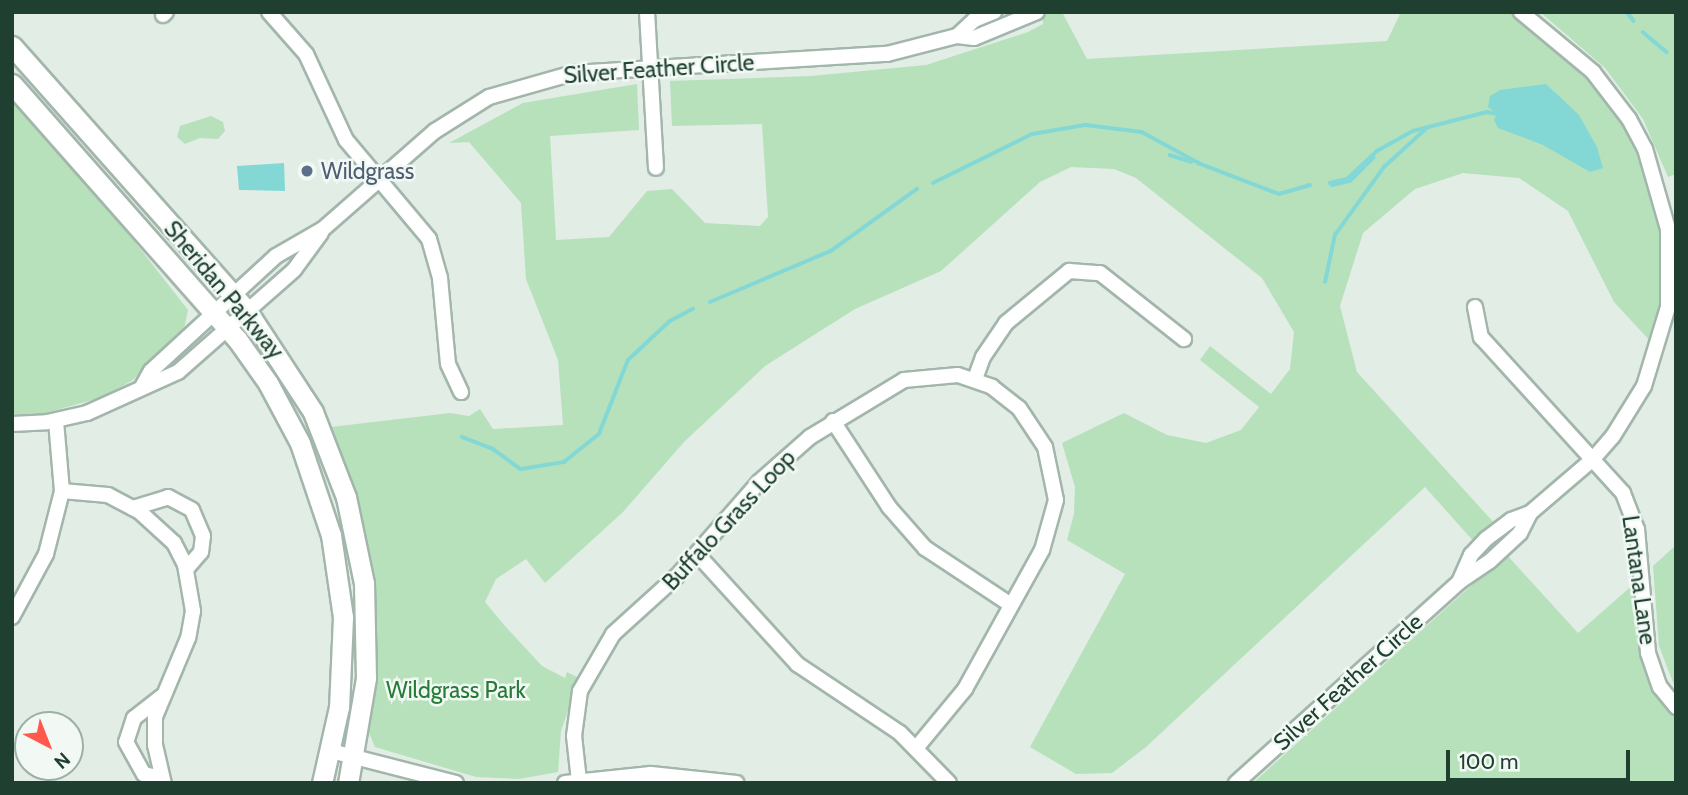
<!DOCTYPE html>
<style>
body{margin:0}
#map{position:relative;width:1688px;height:795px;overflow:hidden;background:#e1ede5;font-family:Cabin,sans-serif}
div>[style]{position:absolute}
.green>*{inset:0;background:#b7e1bb}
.water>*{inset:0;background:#83d8d6}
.stream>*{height:3.5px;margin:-1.75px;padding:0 1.75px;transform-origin:1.75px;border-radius:1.75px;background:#83d8d6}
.roads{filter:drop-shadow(2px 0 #a3b6ab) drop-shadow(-2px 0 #a3b6ab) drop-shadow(0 2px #a3b6ab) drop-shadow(0 -2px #a3b6ab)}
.street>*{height:14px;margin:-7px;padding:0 7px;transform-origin:7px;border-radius:7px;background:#fff}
.secondary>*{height:19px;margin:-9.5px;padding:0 9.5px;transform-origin:9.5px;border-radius:9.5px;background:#fff}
.dots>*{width:19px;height:19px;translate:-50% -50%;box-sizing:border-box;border:4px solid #f2f9f4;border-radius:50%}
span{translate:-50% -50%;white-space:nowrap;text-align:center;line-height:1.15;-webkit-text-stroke:5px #f2f9f4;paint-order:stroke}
.street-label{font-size:23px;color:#1f4031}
.service-label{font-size:23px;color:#4e5e75}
.left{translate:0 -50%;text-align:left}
.park-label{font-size:23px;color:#257b37}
.frame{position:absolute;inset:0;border:14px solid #1f4031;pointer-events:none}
.north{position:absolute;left:14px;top:711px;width:70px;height:70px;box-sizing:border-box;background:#f2f9f4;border:2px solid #9eafa6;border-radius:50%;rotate:138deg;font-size:19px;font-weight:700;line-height:28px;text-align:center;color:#1f4031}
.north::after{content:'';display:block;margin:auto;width:24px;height:32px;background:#ff584d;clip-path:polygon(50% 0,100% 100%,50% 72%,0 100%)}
.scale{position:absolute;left:1446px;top:750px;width:184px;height:32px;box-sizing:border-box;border:4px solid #1f4031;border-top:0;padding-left:9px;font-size:21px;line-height:24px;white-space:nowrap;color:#1f4031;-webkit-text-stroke:5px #f2f9f4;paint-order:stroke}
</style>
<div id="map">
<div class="green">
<i style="clip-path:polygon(1048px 12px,1062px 12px,1087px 59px,1387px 41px,1401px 12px,1511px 12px,1590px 78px,1634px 140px,1649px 176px,1662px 233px,1663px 289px,1652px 343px,1614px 302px,1568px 211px,1519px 178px,1463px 173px,1415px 189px,1363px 233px,1340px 306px,1357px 372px,1496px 525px,1476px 544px,1425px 487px,1146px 747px,1112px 773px,1076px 774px,1030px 747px,1125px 574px,1067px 540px,1074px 514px,1075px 487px,1062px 443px,1124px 413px,1167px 435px,1206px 443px,1241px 430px,1259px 407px,1200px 360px,1210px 346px,1271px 394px,1290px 369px,1294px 332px,1262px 278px,1136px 178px,1114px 169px,1071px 167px,1040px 182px,941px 271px,855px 309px,765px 366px,684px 442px,623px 512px,545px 583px,526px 559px,496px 579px,485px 602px,505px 626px,542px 666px,565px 678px,567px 672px,579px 678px,561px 731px,558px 772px,519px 779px,476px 777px,375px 747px,369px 733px,377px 658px,374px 582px,361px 514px,331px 427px,450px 413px,469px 416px,480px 409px,493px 429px,563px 425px,558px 360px,526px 279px,521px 203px,469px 142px,449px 143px,523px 103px,637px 84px,639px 130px,550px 136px,556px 240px,609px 237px,647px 191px,672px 189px,705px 223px,760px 226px,768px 217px,762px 124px,672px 126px,670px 81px,811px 76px,926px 65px,1028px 32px,1043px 24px,1042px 15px)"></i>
<i style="clip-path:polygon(1540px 12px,1676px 12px,1676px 174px,1668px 177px,1643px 119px,1605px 68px)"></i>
<i style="clip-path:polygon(12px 99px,106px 205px,188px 310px,184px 329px,133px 380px,103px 397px,42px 414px,12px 414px)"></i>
<i style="clip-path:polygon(211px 116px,223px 122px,225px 131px,218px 139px,200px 138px,185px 144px,177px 137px,180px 126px)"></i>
<i style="clip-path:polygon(1676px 545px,1676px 690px,1659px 646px,1653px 566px)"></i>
<i style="clip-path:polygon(1506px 554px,1578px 633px,1635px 583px,1643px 661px,1656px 695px,1676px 718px,1676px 783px,1253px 783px)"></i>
</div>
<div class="water">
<i style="clip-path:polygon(1546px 84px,1579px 115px,1597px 147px,1603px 168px,1590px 172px,1543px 145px,1498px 128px,1494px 120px,1497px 114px,1488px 107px,1490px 96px,1500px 90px)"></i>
<i style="clip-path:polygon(284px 163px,285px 191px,239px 190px,237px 166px)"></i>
</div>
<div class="stream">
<i style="left:1627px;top:12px;width:11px;rotate:52deg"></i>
<i style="left:1643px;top:32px;width:31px;rotate:40deg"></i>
<i style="left:1170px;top:155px;width:22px;rotate:18deg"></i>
<i style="left:1198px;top:163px;width:87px;rotate:20.9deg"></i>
<i style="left:1279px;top:194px;width:32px;rotate:-16deg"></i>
<i style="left:933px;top:183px;width:110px;rotate:-26.3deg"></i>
<i style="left:1032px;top:134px;width:55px;rotate:-9.5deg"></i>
<i style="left:1086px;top:125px;width:56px;rotate:7.1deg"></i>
<i style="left:1142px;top:132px;width:67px;rotate:28.5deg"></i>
<i style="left:1330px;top:183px;width:17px;rotate:-13deg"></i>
<i style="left:1347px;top:179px;width:41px;rotate:-43deg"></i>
<i style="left:1377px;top:151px;width:41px;rotate:-29.1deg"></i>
<i style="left:1413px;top:131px;width:76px;rotate:-14.4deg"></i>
<i style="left:1487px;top:112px;width:11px;rotate:10deg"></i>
<i style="left:1332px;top:185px;width:18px;rotate:-13deg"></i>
<i style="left:1350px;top:181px;width:33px;rotate:-45deg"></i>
<i style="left:1325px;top:282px;width:48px;rotate:-78deg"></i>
<i style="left:1335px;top:235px;width:84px;rotate:-54.2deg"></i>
<i style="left:1384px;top:167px;width:59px;rotate:-42.3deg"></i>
<i style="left:710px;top:302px;width:131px;rotate:-22.9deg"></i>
<i style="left:831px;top:251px;width:106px;rotate:-35.8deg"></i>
<i style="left:462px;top:437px;width:33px;rotate:21deg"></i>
<i style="left:493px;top:449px;width:34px;rotate:36deg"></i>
<i style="left:521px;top:469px;width:44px;rotate:-9.2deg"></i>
<i style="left:564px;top:462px;width:45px;rotate:-38.7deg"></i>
<i style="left:599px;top:434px;width:79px;rotate:-68.6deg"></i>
<i style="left:628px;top:360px;width:57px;rotate:-42.9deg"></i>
<i style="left:670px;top:321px;width:26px;rotate:-28deg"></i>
</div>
<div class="roads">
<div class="street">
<i style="left:269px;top:12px;width:56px;rotate:48.6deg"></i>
<i style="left:306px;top:54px;width:95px;rotate:65.1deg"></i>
<i style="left:346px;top:140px;width:129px;rotate:50deg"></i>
<i style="left:429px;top:239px;width:41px;rotate:74.2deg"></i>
<i style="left:440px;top:278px;width:86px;rotate:84.7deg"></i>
<i style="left:448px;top:364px;width:31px;rotate:65deg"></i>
<i style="left:647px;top:12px;width:156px;rotate:86.7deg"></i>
<i style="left:163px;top:15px;width:4px;rotate:-45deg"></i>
<i style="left:957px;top:36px;width:23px;rotate:-43deg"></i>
<i style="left:974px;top:20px;width:22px;rotate:-22deg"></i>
<i style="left:1475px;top:307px;width:31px;rotate:79deg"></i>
<i style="left:1481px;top:337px;width:211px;rotate:47.7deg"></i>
<i style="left:1623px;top:493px;width:39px;rotate:69deg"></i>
<i style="left:1637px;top:529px;width:124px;rotate:84.9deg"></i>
<i style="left:1648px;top:653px;width:36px;rotate:71deg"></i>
<i style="left:1660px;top:687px;width:26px;rotate:51deg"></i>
<i style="left:975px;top:379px;width:23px;rotate:-70deg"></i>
<i style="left:983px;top:357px;width:41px;rotate:-55.9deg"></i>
<i style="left:1006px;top:323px;width:82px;rotate:-39.5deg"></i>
<i style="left:1069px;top:271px;width:31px;rotate:4deg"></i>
<i style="left:1100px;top:273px;width:107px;rotate:38.2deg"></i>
<i style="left:142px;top:387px;width:18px;rotate:-61deg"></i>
<i style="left:151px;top:371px;width:170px;rotate:-42.6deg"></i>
<i style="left:276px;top:256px;width:54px;rotate:-29.9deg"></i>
<i style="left:323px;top:229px;width:149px;rotate:-41.2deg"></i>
<i style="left:435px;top:131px;width:64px;rotate:-32.2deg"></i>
<i style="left:489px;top:97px;width:87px;rotate:-15.9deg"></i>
<i style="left:573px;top:73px;width:315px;rotate:-3.5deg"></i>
<i style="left:887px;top:54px;width:72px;rotate:-14.4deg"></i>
<i style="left:957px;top:36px;width:17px;rotate:7deg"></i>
<i style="left:974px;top:38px;width:68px;rotate:-22.4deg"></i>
<i style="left:833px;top:421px;width:103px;rotate:56.9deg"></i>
<i style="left:889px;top:507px;width:55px;rotate:48.7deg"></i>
<i style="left:925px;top:548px;width:103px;rotate:33.5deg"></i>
<i style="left:12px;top:424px;width:35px;rotate:-3deg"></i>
<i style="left:47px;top:422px;width:41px;rotate:-12.7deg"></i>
<i style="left:87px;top:413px;width:100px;rotate:-24.3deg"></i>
<i style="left:178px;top:372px;width:154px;rotate:-41.3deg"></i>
<i style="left:294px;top:270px;width:46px;rotate:-53.9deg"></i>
<i style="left:62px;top:491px;width:46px;rotate:5deg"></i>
<i style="left:108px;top:495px;width:36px;rotate:28deg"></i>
<i style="left:140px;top:512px;width:46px;rotate:42.4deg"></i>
<i style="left:174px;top:543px;width:25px;rotate:63deg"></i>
<i style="left:185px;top:565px;width:47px;rotate:80.1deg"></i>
<i style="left:193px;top:611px;width:27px;rotate:100deg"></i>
<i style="left:188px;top:638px;width:86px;rotate:112.7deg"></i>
<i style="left:155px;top:717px;width:28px;rotate:90deg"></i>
<i style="left:155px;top:745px;width:39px;rotate:77deg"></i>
<i style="left:133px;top:508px;width:37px;rotate:-17deg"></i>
<i style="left:168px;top:497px;width:27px;rotate:28deg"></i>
<i style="left:192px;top:510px;width:28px;rotate:67deg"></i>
<i style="left:203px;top:536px;width:16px;rotate:97deg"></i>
<i style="left:201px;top:552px;width:23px;rotate:131deg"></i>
<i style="left:697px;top:554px;width:149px;rotate:47.7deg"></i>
<i style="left:797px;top:664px;width:124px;rotate:33.8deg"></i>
<i style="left:900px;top:733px;width:70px;rotate:45.6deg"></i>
<i style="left:1459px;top:582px;width:30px;rotate:-66deg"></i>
<i style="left:1471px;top:555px;width:22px;rotate:-47deg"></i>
<i style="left:1486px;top:539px;width:31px;rotate:-37deg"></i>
<i style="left:1511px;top:520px;width:20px;rotate:-20deg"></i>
<i style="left:1530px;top:513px;width:83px;rotate:-40.6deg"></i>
<i style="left:1593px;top:459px;width:30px;rotate:-49deg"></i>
<i style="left:1613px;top:436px;width:59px;rotate:-58.2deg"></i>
<i style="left:1644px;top:386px;width:83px;rotate:-73.1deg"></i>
<i style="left:1668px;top:307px;width:78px;rotate:-90deg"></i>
<i style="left:1668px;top:229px;width:83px;rotate:-106deg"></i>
<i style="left:1645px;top:149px;width:34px;rotate:-118deg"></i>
<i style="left:1629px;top:119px;width:59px;rotate:-127.5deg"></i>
<i style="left:1593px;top:72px;width:94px;rotate:-140.2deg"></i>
<i style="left:12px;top:617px;width:72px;rotate:-61.6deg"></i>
<i style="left:46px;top:554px;width:65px;rotate:-75.7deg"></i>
<i style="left:62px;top:491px;width:70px;rotate:-94.9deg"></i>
<i style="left:161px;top:697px;width:34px;rotate:142deg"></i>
<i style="left:134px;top:718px;width:25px;rotate:108deg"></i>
<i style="left:126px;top:742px;width:37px;rotate:61deg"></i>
<i style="left:144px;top:774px;width:18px;rotate:13deg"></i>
<i style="left:331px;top:751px;width:129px;rotate:14.4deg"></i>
<i style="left:579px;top:781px;width:45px;rotate:-96.3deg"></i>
<i style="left:574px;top:736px;width:45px;rotate:-82.4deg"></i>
<i style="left:580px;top:691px;width:66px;rotate:-59.9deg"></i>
<i style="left:613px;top:634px;width:86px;rotate:-42.2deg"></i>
<i style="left:677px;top:576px;width:125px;rotate:-48.9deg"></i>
<i style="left:759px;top:482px;width:68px;rotate:-41.4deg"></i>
<i style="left:810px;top:437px;width:110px;rotate:-31.2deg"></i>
<i style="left:904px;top:380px;width:54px;rotate:-5.3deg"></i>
<i style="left:958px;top:375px;width:36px;rotate:19deg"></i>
<i style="left:992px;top:387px;width:34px;rotate:38deg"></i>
<i style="left:1019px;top:408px;width:47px;rotate:56.3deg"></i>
<i style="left:1045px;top:447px;width:54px;rotate:78.3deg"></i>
<i style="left:1056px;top:500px;width:52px;rotate:105.6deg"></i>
<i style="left:1042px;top:550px;width:159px;rotate:119deg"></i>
<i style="left:965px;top:689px;width:75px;rotate:129.6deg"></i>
<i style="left:565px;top:783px;width:86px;rotate:-6deg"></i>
<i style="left:651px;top:774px;width:86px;rotate:6deg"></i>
<i style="left:1236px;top:783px;width:300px;rotate:-42deg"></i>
<i style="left:1459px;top:582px;width:37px;rotate:-34deg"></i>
<i style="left:1490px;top:561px;width:41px;rotate:-43deg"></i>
<i style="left:1520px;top:533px;width:22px;rotate:-63deg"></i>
</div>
<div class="secondary">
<i style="left:12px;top:46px;width:354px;rotate:48.4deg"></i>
<i style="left:247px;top:311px;width:121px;rotate:56.8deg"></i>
<i style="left:313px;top:412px;width:91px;rotate:68.8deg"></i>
<i style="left:346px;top:497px;width:88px;rotate:78.2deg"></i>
<i style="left:364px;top:583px;width:95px;rotate:88.8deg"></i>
<i style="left:366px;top:678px;width:107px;rotate:99.7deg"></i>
<i style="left:12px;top:84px;width:340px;rotate:48.6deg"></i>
<i style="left:237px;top:339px;width:54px;rotate:54.8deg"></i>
<i style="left:268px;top:383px;width:68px;rotate:61.9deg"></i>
<i style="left:300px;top:443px;width:97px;rotate:71.4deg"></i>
<i style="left:331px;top:535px;width:83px;rotate:81.7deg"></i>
<i style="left:343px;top:617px;width:90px;rotate:92.5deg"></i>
<i style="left:339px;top:707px;width:78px;rotate:102.6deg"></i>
</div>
</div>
<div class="dots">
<i style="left:307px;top:171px;background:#5c6f8a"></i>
</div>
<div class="street-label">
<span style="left:659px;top:69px;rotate:-4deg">Silver Feather Circle</span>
<span style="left:224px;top:290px;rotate:50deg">Sheridan Parkway</span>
<span style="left:729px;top:520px;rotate:-47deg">Buffalo Grass Loop</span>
<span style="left:1639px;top:580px;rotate:82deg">Lantana Lane</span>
<span style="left:1348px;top:682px;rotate:-42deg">Silver Feather Circle</span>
</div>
<div class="service-label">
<span class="left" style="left:321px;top:171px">Wildgrass</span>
</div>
<div class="park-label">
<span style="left:456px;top:690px">Wildgrass Park</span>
</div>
<div class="frame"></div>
<div class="north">N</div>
<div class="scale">100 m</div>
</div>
